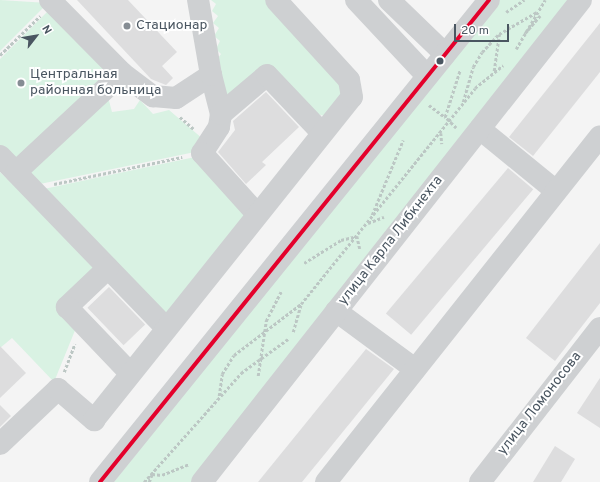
<!DOCTYPE html>
<meta charset="utf-8">
<style>
body{margin:0}
#map{position:relative;width:600px;height:482px;overflow:hidden;background:#f4f4f4;font-family:Overpass,sans-serif}
div>[style]{position:absolute}
.green>*{inset:0;background:#d9f2e3}
.building>*{inset:0;background:#ddddde;transform-origin:0 0}
.path>*{height:2.5px;margin-top:-1.25px;transform-origin:0;background:repeating-linear-gradient(90deg,#bcc7c4 0 3px,transparent 0 5px)}
.minor>*{height:22px;margin:-11px;padding:0 11px;transform-origin:11px;border-radius:11px;background:#ced0d2}
.bus-1>*{height:4px;margin:-2px;padding:0 2px;transform-origin:2px;border-radius:2px;background:#e4002b}
.dots>*{width:11px;height:11px;translate:-50% -50%;box-sizing:border-box;border:2px solid #fff;border-radius:50%}
span{translate:-50% -50%;white-space:nowrap;text-align:center;line-height:1.15;-webkit-text-stroke:4px #fff;paint-order:stroke}
.poi-label{font-size:14px;color:#4a5661}
.left{translate:0 -50%;text-align:left}
.street-label{font-size:14px;color:#4a5661}
.north{position:absolute;left:16px;top:16px;width:40px;height:40px;-webkit-text-stroke:3px #fff;paint-order:stroke;rotate:59deg;font-size:11px;font-weight:700;line-height:16px;text-align:center;color:#4a5661}
.north::after{content:'';display:block;margin:auto;width:14px;height:18px;background:#4a5661;clip-path:polygon(50% 0,100% 100%,50% 72%,0 100%)}
.scale{position:absolute;left:454px;top:24px;width:55px;height:18px;box-sizing:border-box;border:2px solid #4a5661;border-top:0;padding-left:5px;font-size:12px;line-height:14px;white-space:nowrap;color:#4a5661;-webkit-text-stroke:3px #fff;paint-order:stroke}
</style>
<div id="map">
<div class="green">
<i style="clip-path:polygon(0 0,48px 3px,0 51px)"></i>
<i style="clip-path:polygon(211px 0,268px 0,340px 81px,341px 96px,324px 116px,318px 114px,267px 64px,224px 98px,215px 62px,221px 54px,216px 49px,220px 41px,214px 36px,219px 28px,213px 23px,218px 16px,212px 11px,216px 4px)"></i>
<i style="clip-path:polygon(497px 0,577px 0,195px 482px,114px 482px)"></i>
<i style="clip-path:polygon(52px 7px,105px 63px,104px 79px,15px 160px,0 150px,0 59px)"></i>
<i style="clip-path:polygon(108px 97px,112px 112px,134px 109px,140px 100px,153px 114px,169px 110px,203px 139px,195px 152px,35px 185px,30px 175px,33px 162px)"></i>
<i style="clip-path:polygon(195px 157px,245px 215px,167px 314px,39px 190px)"></i>
<i style="clip-path:polygon(0 172px,97px 266px,60px 310px,76px 328px,54px 382px,12px 338px,0 348px)"></i>
</div>
<div class="building">
<i style="clip-path:polygon(77px 0,128px 0,177px 52px,162px 66px,173px 78px,166px 85px,151px 79px)"></i>
<i style="clip-path:polygon(600px 23px,600px 72px,533px 156px,509px 137px)"></i>
<i style="clip-path:polygon(266px 92px,299px 127px,262px 162px,266px 165px,246px 184px,218px 152px,235px 130px,233px 121px)"></i>
<i style="left:508px;top:168px;width:33px;height:190px;rotate:40deg"></i>
<i style="clip-path:polygon(600px 243px,600px 303px,555px 361px,526px 338px)"></i>
<i style="left:109px;top:287px;width:52px;height:30px;rotate:46deg"></i>
<i style="clip-path:polygon(0 346px,26px 373px,0 398px)"></i>
<i style="clip-path:polygon(366px 349px,394px 369px,302px 482px,258px 482px)"></i>
<i style="clip-path:polygon(600px 378px,600px 428px,577px 413px)"></i>
<i style="clip-path:polygon(0 405px,11px 416px,0 427px)"></i>
<i style="clip-path:polygon(555px 446px,575px 459px,561px 482px,533px 482px)"></i>
</div>
<div class="path">
<i style="left:506px;top:12px;width:22px;rotate:-34deg"></i>
<i style="left:525px;top:33px;width:23px;rotate:-49deg"></i>
<i style="left:516px;top:49px;width:57px;rotate:-59.4deg"></i>
<i style="left:0;top:55px;width:56px;rotate:-44.3deg"></i>
<i style="left:494px;top:71px;width:37px;rotate:-82deg"></i>
<i style="left:463px;top:102px;width:36px;rotate:-74deg"></i>
<i style="left:473px;top:67px;width:17px;rotate:-59deg"></i>
<i style="left:482px;top:52px;width:25px;rotate:-47deg"></i>
<i style="left:499px;top:34px;width:44px;rotate:-30.1deg"></i>
<i style="left:429px;top:105px;width:20px;rotate:37deg"></i>
<i style="left:180px;top:117px;width:18px;rotate:41deg"></i>
<i style="left:456px;top:128px;width:16px;rotate:-135deg"></i>
<i style="left:445px;top:117px;width:49px;rotate:-72.3deg"></i>
<i style="left:441px;top:133px;width:11px;rotate:85deg"></i>
<i style="left:54px;top:184px;width:131px;rotate:-11.9deg"></i>
<i style="left:372px;top:215px;width:81px;rotate:-67.5deg"></i>
<i style="left:368px;top:223px;width:17px;rotate:-21deg"></i>
<i style="left:304px;top:263px;width:44px;rotate:-31.9deg"></i>
<i style="left:341px;top:240px;width:16px;rotate:-14deg"></i>
<i style="left:357px;top:236px;width:13px;rotate:77deg"></i>
<i style="left:293px;top:332px;width:29px;rotate:-74deg"></i>
<i style="left:301px;top:304px;width:277px;rotate:-51.1deg"></i>
<i style="left:475px;top:88px;width:36px;rotate:-39deg"></i>
<i style="left:64px;top:372px;width:30px;rotate:-69deg"></i>
<i style="left:258px;top:376px;width:56px;rotate:-81.7deg"></i>
<i style="left:266px;top:321px;width:33px;rotate:-63deg"></i>
<i style="left:219px;top:396px;width:22px;rotate:-82deg"></i>
<i style="left:222px;top:374px;width:22px;rotate:-58deg"></i>
<i style="left:234px;top:355px;width:84px;rotate:-37.3deg"></i>
<i style="left:144px;top:482px;width:146px;rotate:-48.3deg"></i>
<i style="left:241px;top:373px;width:58px;rotate:-35.9deg"></i>
<i style="left:149px;top:482px;width:9px;rotate:-69deg"></i>
<i style="left:152px;top:474px;width:10px;rotate:6deg"></i>
<i style="left:162px;top:475px;width:29px;rotate:-22deg"></i>
</div>
<div class="minor">
<i style="left:50px;top:0;width:103px;rotate:45.4deg"></i>
<i style="left:356px;top:0;width:104px;rotate:46.9deg"></i>
<i style="left:389px;top:0;width:78px;rotate:44deg"></i>
<i style="left:211px;top:75px;width:40px;rotate:75.6deg"></i>
<i style="left:221px;top:114px;width:13px;rotate:99deg"></i>
<i style="left:219px;top:127px;width:31px;rotate:123deg"></i>
<i style="left:202px;top:153px;width:82px;rotate:48deg"></i>
<i style="left:221px;top:114px;width:60px;rotate:-40.3deg"></i>
<i style="left:267px;top:75px;width:80px;rotate:46.5deg"></i>
<i style="left:480px;top:129px;width:98px;rotate:39.2deg"></i>
<i style="left:0;top:156px;width:239px;rotate:46deg"></i>
<i style="left:16px;top:172px;width:145px;rotate:-43deg"></i>
<i style="left:122px;top:73px;width:39px;rotate:37deg"></i>
<i style="left:153px;top:96px;width:23px;rotate:5deg"></i>
<i style="left:176px;top:98px;width:42px;rotate:-33.3deg"></i>
<i style="left:211px;top:75px;width:76px;rotate:-99.8deg"></i>
<i style="left:108px;top:268px;width:57px;rotate:136.4deg"></i>
<i style="left:67px;top:307px;width:91px;rotate:46.3deg"></i>
<i style="left:336px;top:311px;width:98px;rotate:36.3deg"></i>
<i style="left:0;top:444px;width:80px;rotate:-43.5deg"></i>
<i style="left:58px;top:389px;width:48px;rotate:40.7deg"></i>
<i style="left:94px;top:420px;width:413px;rotate:-51.4deg"></i>
<i style="left:352px;top:97px;width:17px;rotate:-100deg"></i>
<i style="left:349px;top:80px;width:108px;rotate:-132.4deg"></i>
<i style="left:100px;top:482px;width:619px;rotate:-51.09deg"></i>
<i style="left:202px;top:482px;width:613px;rotate:-51.82deg"></i>
<i style="left:326px;top:482px;width:441px;rotate:-51.6deg"></i>
<i style="left:480px;top:482px;width:195px;rotate:-52.1deg"></i>
</div>
<div class="bus-1">
<i style="left:100px;top:482px;width:619px;rotate:-51.09deg"></i>
</div>
<div class="dots">
<i style="left:127px;top:26px;background:#868d94"></i>
<i style="left:440px;top:61px;background:#4a5661"></i>
<i style="left:21px;top:83px;background:#868d94"></i>
</div>
<div class="poi-label">
<span class="left" style="left:136px;top:26px">Стационар</span>
<span class="left" style="left:30px;top:83px">Центральная<br>районная больница</span>
</div>
<div class="street-label">
<span style="left:391px;top:241px;rotate:-52deg">улица Карла Либкнехта</span>
<span style="left:540px;top:404px;rotate:-52deg">улица Ломоносова</span>
</div>
<div class="north">N</div>
<div class="scale">20 m</div>
</div>
